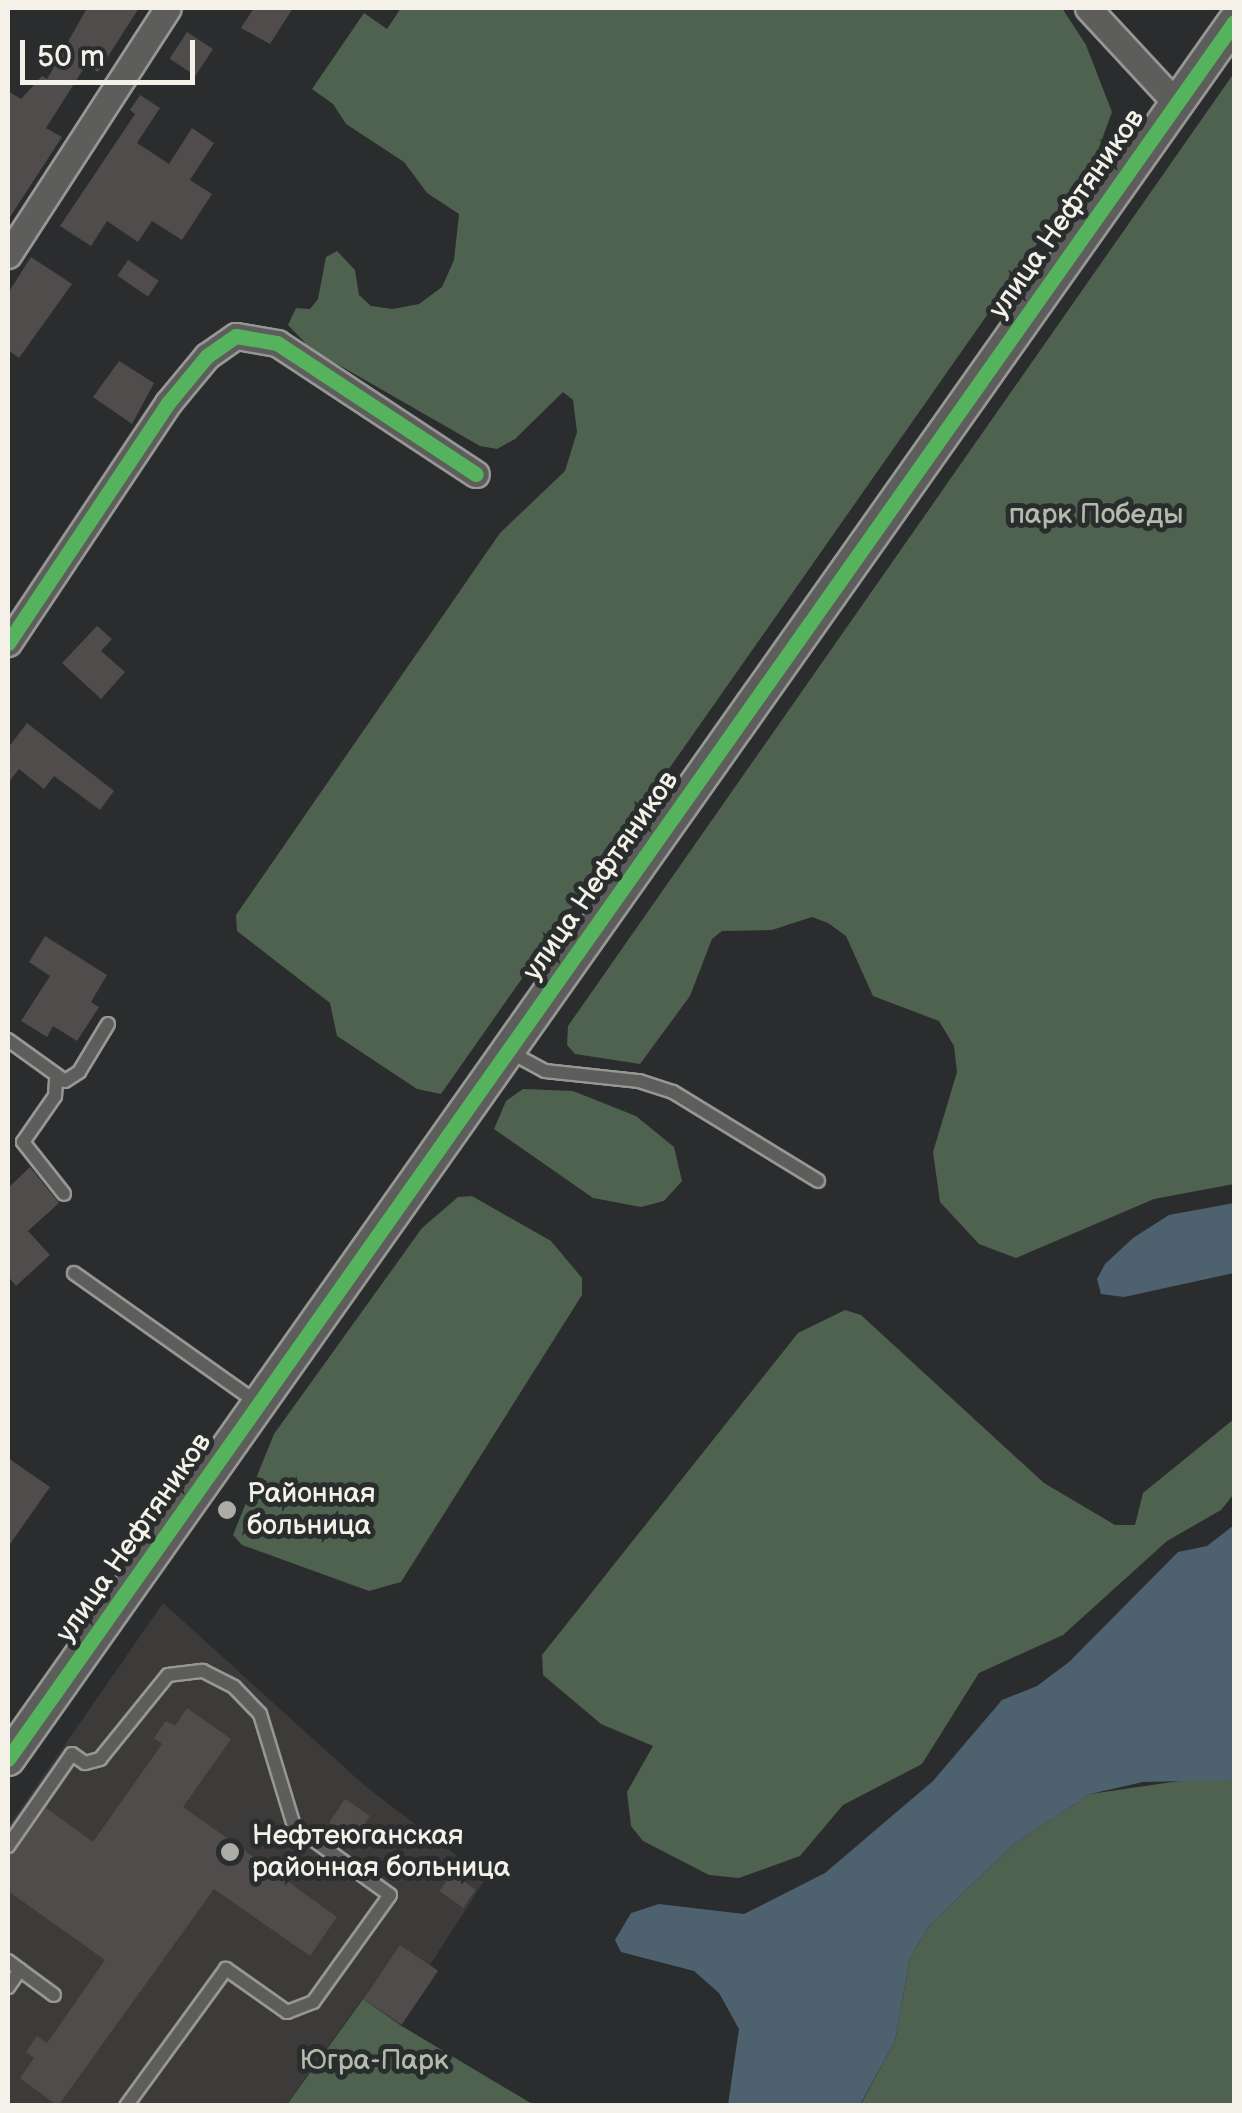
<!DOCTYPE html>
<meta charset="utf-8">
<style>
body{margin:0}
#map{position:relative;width:1242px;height:2113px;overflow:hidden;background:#2b2c2d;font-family:"Balsamiq Sans",sans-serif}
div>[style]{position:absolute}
.built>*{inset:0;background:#3d3b3a}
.green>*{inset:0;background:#4f614f}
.water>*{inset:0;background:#4e616f}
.building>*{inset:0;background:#4f4c4b;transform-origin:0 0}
.roads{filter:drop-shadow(2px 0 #979796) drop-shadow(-2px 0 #979796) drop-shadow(0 2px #979796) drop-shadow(0 -2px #979796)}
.service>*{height:12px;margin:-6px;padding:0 6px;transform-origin:6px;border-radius:6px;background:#5d5d5c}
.minor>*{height:25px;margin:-12.5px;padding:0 12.5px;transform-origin:12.5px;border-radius:12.5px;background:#5d5d5c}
.tertiary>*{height:32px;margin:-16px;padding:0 16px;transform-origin:16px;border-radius:16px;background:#5d5d5c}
.cycleway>*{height:15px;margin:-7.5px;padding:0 7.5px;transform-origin:7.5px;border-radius:7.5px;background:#56b35d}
.dots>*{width:28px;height:28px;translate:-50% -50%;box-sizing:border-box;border:5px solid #2a2d2e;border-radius:50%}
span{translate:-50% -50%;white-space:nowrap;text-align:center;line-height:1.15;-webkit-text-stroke:10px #2a2d2e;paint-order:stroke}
.street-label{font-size:28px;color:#f4f1e8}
.park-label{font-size:28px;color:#b4bbad}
.poi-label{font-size:28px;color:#f4f1e8}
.left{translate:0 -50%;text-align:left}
.frame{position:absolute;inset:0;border:10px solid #f4f1e8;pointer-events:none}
.scale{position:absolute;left:20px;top:40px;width:175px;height:45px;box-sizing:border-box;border:5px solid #f4f1e8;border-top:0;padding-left:12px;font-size:30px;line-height:35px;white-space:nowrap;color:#f4f1e8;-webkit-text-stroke:8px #2a2d2e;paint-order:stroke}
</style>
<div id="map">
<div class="built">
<i style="clip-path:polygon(163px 1603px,365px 1786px,486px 1878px,430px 1965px,438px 1971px,400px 2025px,362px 1999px,286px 2105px,8px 2106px,8px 1827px)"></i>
</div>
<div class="green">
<i style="clip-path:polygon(401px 8px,1062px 8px,1086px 45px,1112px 112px,1093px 164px,441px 1094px,417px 1089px,337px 1036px,330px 1003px,237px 931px,236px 915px,500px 533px,565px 471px,577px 432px,573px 400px,563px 392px,515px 439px,497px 449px,480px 446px,311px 349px,288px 325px,296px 308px,310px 309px,318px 299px,326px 257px,337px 251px,355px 270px,359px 295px,371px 306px,393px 309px,419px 304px,442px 287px,454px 260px,459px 214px,427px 193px,404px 162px,346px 124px,333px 104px,312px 89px,364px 13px,387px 29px)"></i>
<i style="clip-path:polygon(1234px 73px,1234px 1184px,1154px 1199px,1016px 1258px,979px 1244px,940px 1202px,933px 1152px,957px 1072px,954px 1046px,939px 1021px,873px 996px,846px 936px,828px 923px,812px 917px,772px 930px,722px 931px,712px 939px,690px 996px,640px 1064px,575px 1054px,567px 1045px,568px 1026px)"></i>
<i style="clip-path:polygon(523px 1089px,573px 1091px,636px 1116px,674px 1147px,682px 1181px,664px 1201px,641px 1207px,593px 1198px,494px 1129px,506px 1101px)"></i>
<i style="clip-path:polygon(472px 1196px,551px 1241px,582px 1278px,582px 1295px,401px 1582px,369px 1591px,242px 1545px,233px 1535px,274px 1434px,422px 1228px,458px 1197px)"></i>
<i style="clip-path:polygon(845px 1310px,861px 1315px,1044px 1483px,1115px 1525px,1135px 1525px,1143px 1493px,1234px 1419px,1234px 1494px,1221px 1510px,1167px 1541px,1063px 1635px,979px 1673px,922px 1764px,843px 1805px,800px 1856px,739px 1878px,709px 1875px,643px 1841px,631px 1826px,627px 1792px,653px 1746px,601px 1724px,543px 1675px,542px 1655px,798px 1333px)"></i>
<i style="clip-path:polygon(1207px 1777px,1234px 1780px,1234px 2105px,860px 2106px,895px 2041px,910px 1957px,930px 1925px,1013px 1845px,1090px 1794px)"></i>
<i style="clip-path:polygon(363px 1999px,400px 2025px,534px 2105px,286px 2106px)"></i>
</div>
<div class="water">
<i style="clip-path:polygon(1234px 1203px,1234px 1273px,1124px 1297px,1101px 1294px,1097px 1279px,1105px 1264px,1133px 1238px,1169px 1215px)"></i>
<i style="clip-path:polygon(1234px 1525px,1234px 1780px,1143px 1782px,1090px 1794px,1013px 1845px,930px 1925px,910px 1957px,895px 2041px,860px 2105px,728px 2105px,739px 2029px,719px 1993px,694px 1971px,621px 1952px,615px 1940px,631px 1913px,659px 1904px,744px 1914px,825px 1873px,933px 1781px,1002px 1700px,1037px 1686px,1069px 1662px,1178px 1552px,1207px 1546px)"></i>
</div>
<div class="building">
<i style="clip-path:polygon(87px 8px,139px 8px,98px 72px,86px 65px,46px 128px,62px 137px,8px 220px,8px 91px,21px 99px,42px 76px,47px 79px)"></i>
<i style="clip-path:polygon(254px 8px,293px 8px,270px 44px,241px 28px)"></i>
<i style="left:187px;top:32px;width:31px;height:32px;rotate:33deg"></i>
<i style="clip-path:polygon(140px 95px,160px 108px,137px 143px,169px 164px,192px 128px,214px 143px,190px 180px,212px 194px,182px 240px,152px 221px,138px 242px,107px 221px,91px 246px,60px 226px,135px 114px,130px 110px)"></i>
<i style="clip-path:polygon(31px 257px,72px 284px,19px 358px,8px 350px,8px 293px)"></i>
<i style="left:128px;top:260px;width:37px;height:19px;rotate:34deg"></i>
<i style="clip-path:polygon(119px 361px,154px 383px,132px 424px,93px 397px)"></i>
<i style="clip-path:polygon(97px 626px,112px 639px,101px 651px,125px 672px,101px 699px,62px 663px)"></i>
<i style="clip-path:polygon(27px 723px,114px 791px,100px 810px,54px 776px,44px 789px,19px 769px,8px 783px,8px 748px)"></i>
<i style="clip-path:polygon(45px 936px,107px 975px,91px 1002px,99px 1007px,77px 1041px,53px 1026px,47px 1037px,21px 1021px,50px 976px,29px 962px)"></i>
<i style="clip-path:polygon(30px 1167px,59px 1203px,28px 1231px,50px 1255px,16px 1286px,8px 1276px,8px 1188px)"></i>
<i style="clip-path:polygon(8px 1458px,50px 1487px,8px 1547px)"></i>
<i style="clip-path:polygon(187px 1708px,231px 1739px,183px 1807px,271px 1869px,275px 1864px,291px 1875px,287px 1881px,337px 1917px,310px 1956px,214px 1889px,58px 2106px,20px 2078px,34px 2058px,26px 2052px,37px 2036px,47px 2043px,105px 1960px,8px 1891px,8px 1856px,46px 1808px,93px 1842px,162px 1744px,154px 1738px,166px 1721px,175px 1726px)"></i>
<i style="left:345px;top:1799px;width:30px;height:29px;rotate:34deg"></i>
<i style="left:452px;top:1873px;width:29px;height:22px;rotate:35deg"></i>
<i style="left:400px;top:1945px;width:46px;height:65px;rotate:34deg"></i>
</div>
<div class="roads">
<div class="service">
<i style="left:8px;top:1040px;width:70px;rotate:35.7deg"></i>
<i style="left:65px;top:1081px;width:17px;rotate:-33deg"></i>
<i style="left:79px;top:1072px;width:56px;rotate:-58.9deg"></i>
<i style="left:508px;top:1051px;width:42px;rotate:28.4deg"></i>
<i style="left:545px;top:1071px;width:95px;rotate:6.1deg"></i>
<i style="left:639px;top:1081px;width:36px;rotate:18deg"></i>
<i style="left:673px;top:1092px;width:170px;rotate:31.5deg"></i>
<i style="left:56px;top:1079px;width:17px;rotate:93deg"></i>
<i style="left:55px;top:1096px;width:56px;rotate:124.8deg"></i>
<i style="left:23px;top:1142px;width:66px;rotate:51.7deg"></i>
<i style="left:74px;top:1273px;width:227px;rotate:35.3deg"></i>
<i style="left:8px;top:1846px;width:112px;rotate:-55.2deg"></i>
<i style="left:72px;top:1754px;width:16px;rotate:35deg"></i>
<i style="left:85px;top:1763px;width:16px;rotate:-15deg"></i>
<i style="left:100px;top:1759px;width:108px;rotate:-51deg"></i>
<i style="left:168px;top:1675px;width:35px;rotate:-7deg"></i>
<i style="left:203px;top:1671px;width:35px;rotate:27deg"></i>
<i style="left:234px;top:1687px;width:37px;rotate:46deg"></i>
<i style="left:260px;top:1714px;width:117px;rotate:73.1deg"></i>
<i style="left:294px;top:1826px;width:118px;rotate:35.7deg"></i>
<i style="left:390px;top:1895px;width:132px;rotate:125.7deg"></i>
<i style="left:313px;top:2002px;width:28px;rotate:159deg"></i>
<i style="left:287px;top:2012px;width:75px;rotate:-144.8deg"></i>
<i style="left:226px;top:1969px;width:170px;rotate:126.1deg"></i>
<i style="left:8px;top:1961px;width:15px;rotate:37deg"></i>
<i style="left:20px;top:1970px;width:21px;rotate:125deg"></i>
<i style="left:20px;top:1970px;width:42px;rotate:36.3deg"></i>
</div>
<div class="minor">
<i style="left:1088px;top:8px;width:129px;rotate:47.2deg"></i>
<i style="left:8px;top:255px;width:294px;rotate:-57.1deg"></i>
<i style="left:8px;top:643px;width:288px;rotate:-56.3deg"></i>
<i style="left:168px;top:403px;width:61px;rotate:-50.3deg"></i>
<i style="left:207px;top:356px;width:35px;rotate:-35deg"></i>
<i style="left:236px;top:336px;width:42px;rotate:9.7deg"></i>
<i style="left:277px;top:343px;width:238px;rotate:33.4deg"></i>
</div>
<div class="tertiary">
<i style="left:8px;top:1759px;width:2126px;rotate:-54.78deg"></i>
</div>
</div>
<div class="cycleway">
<i style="left:8px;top:643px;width:288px;rotate:-56.3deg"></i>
<i style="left:168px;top:403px;width:61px;rotate:-50.3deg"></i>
<i style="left:207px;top:356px;width:35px;rotate:-35deg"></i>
<i style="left:236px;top:336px;width:42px;rotate:9.7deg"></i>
<i style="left:277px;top:343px;width:238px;rotate:33.4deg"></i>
<i style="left:8px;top:1759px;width:2126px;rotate:-54.78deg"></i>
</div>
<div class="dots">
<i style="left:227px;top:1510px;background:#aeaca7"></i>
<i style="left:230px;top:1852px;background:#aeaca7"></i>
</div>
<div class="street-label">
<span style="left:1067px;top:214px;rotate:-55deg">улица Нефтяников</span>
<span style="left:601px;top:876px;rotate:-55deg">улица Нефтяников</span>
<span style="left:134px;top:1538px;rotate:-55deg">улица Нефтяников</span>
</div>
<div class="park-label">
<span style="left:1096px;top:515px">парк Победы</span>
<span style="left:374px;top:2061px">Югра-Парк</span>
</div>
<div class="poi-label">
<span class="left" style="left:247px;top:1510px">Районная<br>больница</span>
<span class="left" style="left:252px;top:1852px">Нефтеюганская<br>районная больница</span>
</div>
<div class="frame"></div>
<div class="scale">50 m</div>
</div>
